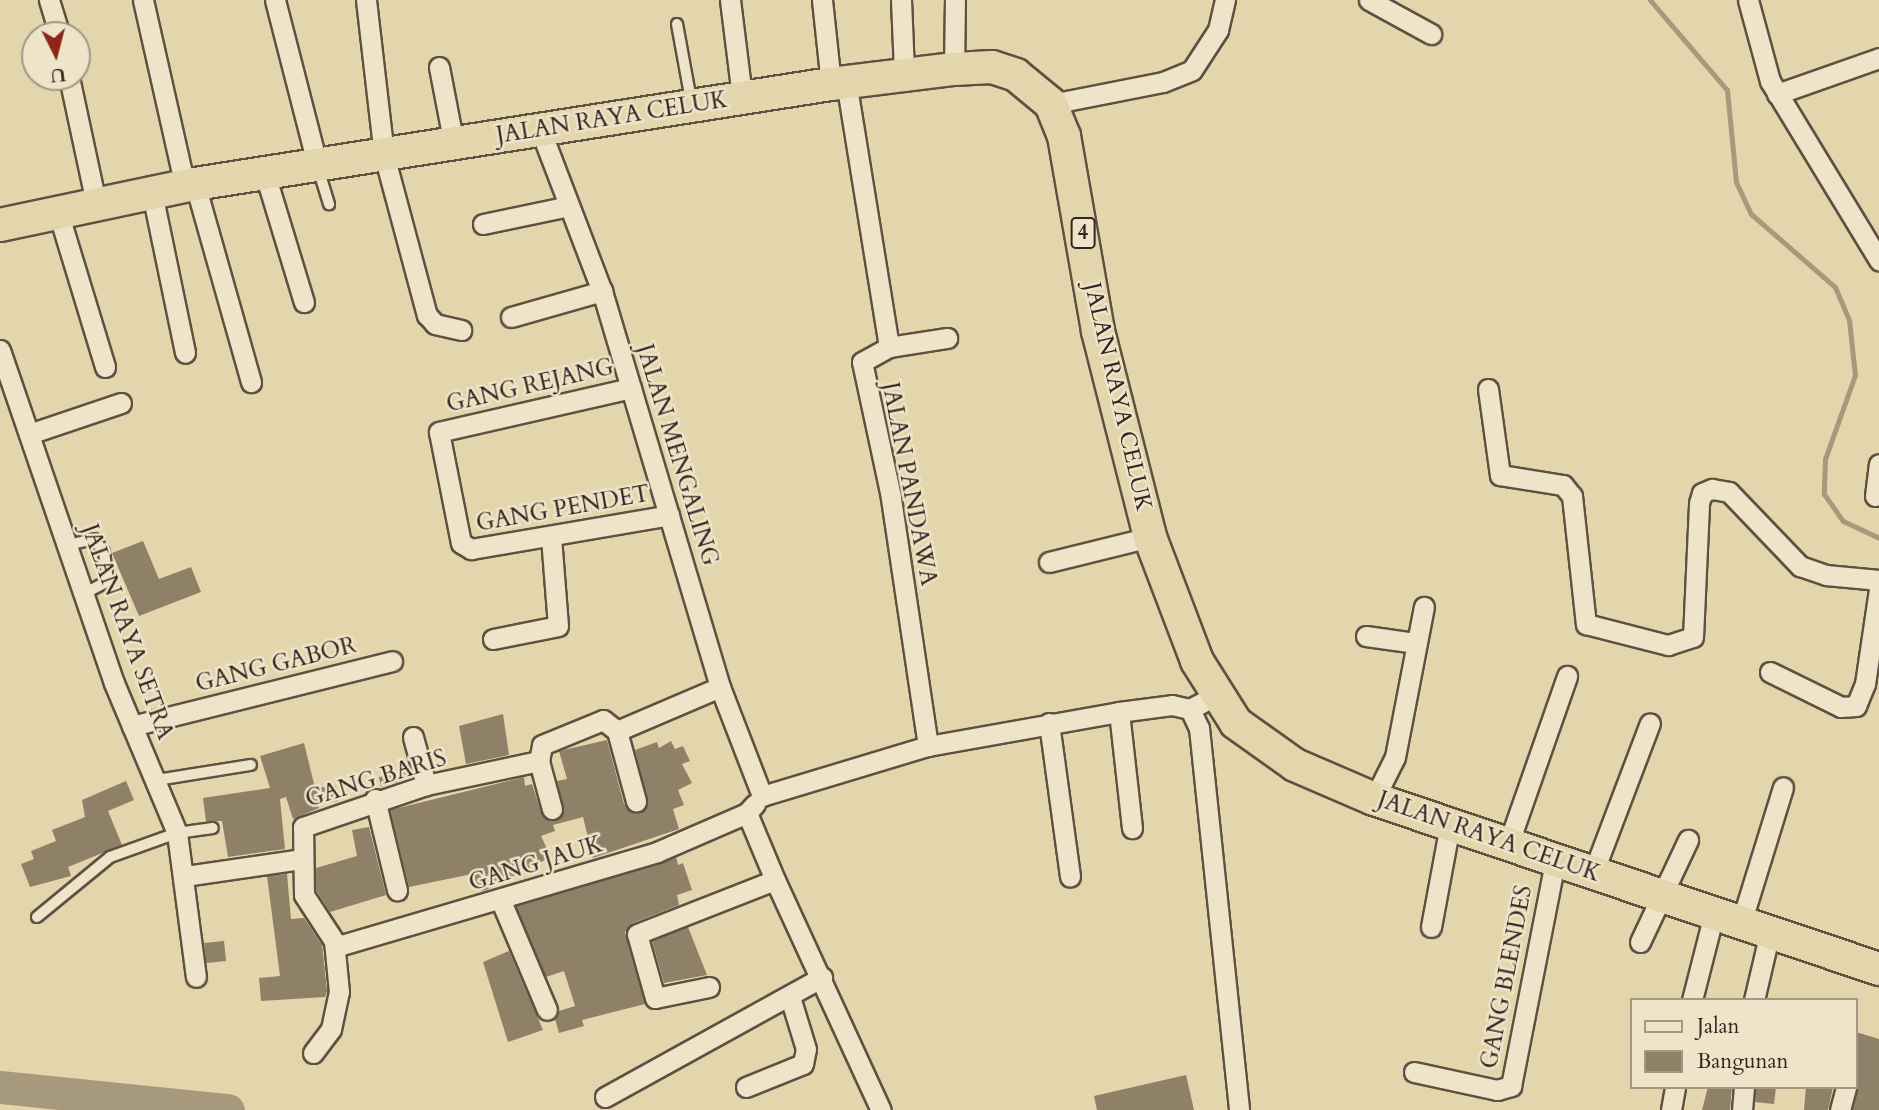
<!DOCTYPE html>
<style>
body{margin:0}
#map{position:relative;width:1879px;height:1110px;overflow:hidden;background:#e3d5ac;font-family:Cardo,serif}
div>[style]{position:absolute}
.stream>*{height:5px;margin:-2.5px;padding:0 2.5px;transform-origin:2.5px;border-radius:2.5px;background:#a7997c}
.river>*{height:33px;margin:-16.5px;padding:0 16.5px;transform-origin:16.5px;border-radius:16.5px;background:#a7997c}
.building>*{inset:0;background:#8e8168;transform-origin:0 0}
.roads{filter:drop-shadow(2px 0 #5e5142) drop-shadow(-2px 0 #5e5142) drop-shadow(0 2px #5e5142) drop-shadow(0 -2px #5e5142)}
.service>*{height:10px;margin:-5px;padding:0 5px;transform-origin:5px;border-radius:5px;background:#ede4c9}
.minor>*{height:19px;margin:-9.5px;padding:0 9.5px;transform-origin:9.5px;border-radius:9.5px;background:#ede4c9}
.trunk>*{height:32px;margin:-16px;padding:0 16px;transform-origin:16px;border-radius:16px;background:#e3d5ac}
span{translate:-50% -50%;white-space:nowrap;text-align:center;line-height:1.15;-webkit-text-stroke:5px #ede4c9;paint-order:stroke}
.shield-label span{padding:2px 5px;background:#ede4c9;border:2px solid;border-radius:5px;-webkit-text-stroke-width:0}
.shield-label{font-size:21px;color:#32251f;font-weight:700}
.street-label{font-size:23px;color:#32251f}
.legend{position:absolute;left:1630px;top:998px;width:228px;height:91px;box-sizing:border-box;background:#ede4c9;border:2px solid #a29885;margin:0;padding:9px 12px;list-style:none;font-size:21px;color:#32251f}
.legend li{display:flex;align-items:center;gap:14px;height:35px}
.legend b{width:35px;border:2px solid #a29885}
.north{position:absolute;left:21px;top:21px;width:70px;height:70px;box-sizing:border-box;background:#ede4c9;border:2px solid #a29885;border-radius:50%;rotate:174deg;font-size:19px;font-weight:700;line-height:28px;text-align:center;color:#32251f}
.north::after{content:'';display:block;margin:auto;width:24px;height:32px;background:#8f2418;clip-path:polygon(50% 0,100% 100%,50% 72%,0 100%)}
</style>
<div id="map">
<div class="stream">
<i style="left:1650px;top:0;width:118px;rotate:49.5deg"></i>
<i style="left:1727px;top:90px;width:92px;rotate:84.4deg"></i>
<i style="left:1736px;top:182px;width:35px;rotate:65deg"></i>
<i style="left:1751px;top:214px;width:111px;rotate:41deg"></i>
<i style="left:1835px;top:287px;width:36px;rotate:67deg"></i>
<i style="left:1849px;top:320px;width:55px;rotate:83.8deg"></i>
<i style="left:1855px;top:375px;width:89px;rotate:109.7deg"></i>
<i style="left:1825px;top:459px;width:35px;rotate:92deg"></i>
<i style="left:1824px;top:494px;width:33px;rotate:55deg"></i>
<i style="left:1843px;top:521px;width:40px;rotate:25deg"></i>
</div>
<div class="river">
<i style="left:0;top:1087px;width:229px;rotate:5.8deg"></i>
</div>
<div class="building">
<i style="clip-path:polygon(143px 541px,159px 579px,191px 567px,201px 592px,139px 616px,112px 553px)"></i>
<i style="clip-path:polygon(503px 714px,509px 755px,466px 764px,459px 726px)"></i>
<i style="clip-path:polygon(607px 740px,624px 804px,634px 813px,648px 803px,635px 750px,657px 742px,659px 748px,671px 741px,675px 749px,683px 746px,690px 761px,682px 764px,692px 783px,678px 790px,684px 805px,673px 809px,679px 829px,593px 858px,583px 817px,553px 825px,555px 831px,541px 836px,551px 857px,486px 890px,481px 891px,472px 874px,409px 887px,390px 810px,524px 777px,525px 786px,532px 784px,543px 817px,556px 821px,564px 811px,557px 781px,567px 779px,559px 751px)"></i>
<i style="clip-path:polygon(304px 743px,315px 788px,336px 786px,338px 801px,318px 804px,319px 808px,293px 819px,286px 797px,280px 799px,285px 849px,228px 857px,222px 821px,206px 821px,203px 798px,270px 788px,260px 756px)"></i>
<i style="clip-path:polygon(410px 772px,411px 777px,381px 787px,379px 777px)"></i>
<i style="clip-path:polygon(126px 781px,134px 800px,108px 811px,122px 845px,68px 867px,71px 876px,30px 887px,21px 864px,34px 859px,31px 851px,56px 841px,52px 830px,85px 817px,82px 800px)"></i>
<i style="clip-path:polygon(369px 827px,386px 895px,330px 912px,316px 890px,316px 868px,357px 856px,352px 830px)"></i>
<i style="clip-path:polygon(676px 857px,678px 865px,683px 863px,692px 890px,677px 895px,679px 905px,633px 923px,625px 932px,645px 1004px,582px 1020px,584px 1026px,559px 1033px,555px 1019px,559px 1011px,575px 1006px,564px 971px,546px 977px,516px 906px)"></i>
<i style="clip-path:polygon(287px 874px,291px 919px,304px 918px,322px 945px,327px 991px,325px 997px,261px 1001px,259px 978px,280px 976px,267px 876px)"></i>
<i style="clip-path:polygon(688px 927px,707px 975px,664px 983px,652px 941px)"></i>
<i style="left:224px;top:941px;width:20px;height:20px;rotate:84deg"></i>
<i style="clip-path:polygon(509px 951px,543px 1030px,508px 1042px,483px 962px)"></i>
<i style="clip-path:polygon(1856px 1032px,1879px 1039px,1879px 1110px,1853px 1110px,1858px 1089px)"></i>
<i style="clip-path:polygon(1186px 1075px,1194px 1110px,1097px 1110px,1094px 1096px)"></i>
<i style="clip-path:polygon(1708px 1087px,1732px 1087px,1730px 1110px,1702px 1110px)"></i>
<i style="clip-path:polygon(1756px 1087px,1776px 1087px,1774px 1104px,1755px 1102px)"></i>
<i style="clip-path:polygon(1806px 1087px,1833px 1087px,1828px 1110px,1804px 1110px)"></i>
</div>
<div class="roads">
<div class="service">
<i style="left:677px;top:24px;width:77px;rotate:79.6deg"></i>
<i style="left:318px;top:168px;width:38px;rotate:73deg"></i>
<i style="left:68px;top:545px;width:27px;rotate:-13deg"></i>
<i style="left:94px;top:539px;width:16px;rotate:52deg"></i>
<i style="left:104px;top:552px;width:29px;rotate:82deg"></i>
<i style="left:108px;top:581px;width:27px;rotate:152deg"></i>
<i style="left:157px;top:780px;width:95px;rotate:-9.1deg"></i>
<i style="left:37px;top:917px;width:94px;rotate:-39.4deg"></i>
<i style="left:110px;top:857px;width:71px;rotate:-19.7deg"></i>
<i style="left:177px;top:833px;width:36px;rotate:-8deg"></i>
</div>
<div class="minor">
<i style="left:49px;top:0;width:37px;rotate:73deg"></i>
<i style="left:143px;top:0;width:192px;rotate:77.3deg"></i>
<i style="left:275px;top:0;width:169px;rotate:75.6deg"></i>
<i style="left:366px;top:0;width:156px;rotate:83.4deg"></i>
<i style="left:384px;top:155px;width:166px;rotate:75deg"></i>
<i style="left:427px;top:315px;width:12px;rotate:48deg"></i>
<i style="left:435px;top:324px;width:27px;rotate:13deg"></i>
<i style="left:730px;top:0;width:98px;rotate:82.9deg"></i>
<i style="left:822px;top:0;width:84px;rotate:83.9deg"></i>
<i style="left:901px;top:0;width:73px;rotate:87.6deg"></i>
<i style="left:1369px;top:0;width:71px;rotate:28.7deg"></i>
<i style="left:1748px;top:0;width:84px;rotate:74.8deg"></i>
<i style="left:1770px;top:81px;width:210px;rotate:58.7deg"></i>
<i style="left:439px;top:67px;width:79px;rotate:79.1deg"></i>
<i style="left:954px;top:69px;width:69px;rotate:-89.2deg"></i>
<i style="left:69px;top:77px;width:129px;rotate:77.9deg"></i>
<i style="left:846px;top:81px;width:269px;rotate:80.8deg"></i>
<i style="left:1777px;top:94px;width:108px;rotate:-19.4deg"></i>
<i style="left:1051px;top:104px;width:114px;rotate:-11.1deg"></i>
<i style="left:1163px;top:82px;width:31px;rotate:-22deg"></i>
<i style="left:1192px;top:70px;width:48px;rotate:-57deg"></i>
<i style="left:1218px;top:30px;width:31px;rotate:-77deg"></i>
<i style="left:540px;top:129px;width:173px;rotate:69.1deg"></i>
<i style="left:602px;top:291px;width:413px;rotate:73.4deg"></i>
<i style="left:720px;top:687px;width:117px;rotate:68.9deg"></i>
<i style="left:265px;top:174px;width:134px;rotate:73.1deg"></i>
<i style="left:195px;top:184px;width:206px;rotate:74.2deg"></i>
<i style="left:152px;top:193px;width:163px;rotate:78.3deg"></i>
<i style="left:58px;top:212px;width:162px;rotate:73.1deg"></i>
<i style="left:483px;top:224px;width:88px;rotate:-11.8deg"></i>
<i style="left:511px;top:317px;width:95px;rotate:-15.9deg"></i>
<i style="left:0;top:350px;width:352px;rotate:71.1deg"></i>
<i style="left:114px;top:683px;width:163px;rotate:67.2deg"></i>
<i style="left:177px;top:833px;width:145px;rotate:82.5deg"></i>
<i style="left:631px;top:388px;width:197px;rotate:167.1deg"></i>
<i style="left:439px;top:432px;width:113px;rotate:78.8deg"></i>
<i style="left:461px;top:543px;width:12px;rotate:31deg"></i>
<i style="left:471px;top:549px;width:201px;rotate:-9.7deg"></i>
<i style="left:1488px;top:389px;width:87px;rotate:82.1deg"></i>
<i style="left:1500px;top:475px;width:64px;rotate:9deg"></i>
<i style="left:1563px;top:485px;width:14px;rotate:51deg"></i>
<i style="left:1572px;top:496px;width:129px;rotate:83.8deg"></i>
<i style="left:1586px;top:624px;width:85px;rotate:14.4deg"></i>
<i style="left:1668px;top:645px;width:26px;rotate:-18deg"></i>
<i style="left:1693px;top:637px;width:134px;rotate:-87.4deg"></i>
<i style="left:1699px;top:503px;width:10px;rotate:-73deg"></i>
<i style="left:1702px;top:493px;width:11px;rotate:-22deg"></i>
<i style="left:1712px;top:489px;width:17px;rotate:10deg"></i>
<i style="left:1729px;top:492px;width:103px;rotate:46.2deg"></i>
<i style="left:1800px;top:566px;width:28px;rotate:19deg"></i>
<i style="left:1826px;top:575px;width:53px;rotate:5.4deg"></i>
<i style="left:29px;top:434px;width:97px;rotate:-18.6deg"></i>
<i style="left:1875px;top:496px;width:32px;rotate:-83deg"></i>
<i style="left:1049px;top:562px;width:104px;rotate:-13.9deg"></i>
<i style="left:1366px;top:636px;width:49px;rotate:8.1deg"></i>
<i style="left:493px;top:639px;width:66px;rotate:-11.3deg"></i>
<i style="left:558px;top:626px;width:89px;rotate:-94.5deg"></i>
<i style="left:1770px;top:672px;width:79px;rotate:26.2deg"></i>
<i style="left:1841px;top:707px;width:15px;rotate:-4deg"></i>
<i style="left:1856px;top:706px;width:24px;rotate:-68deg"></i>
<i style="left:1865px;top:684px;width:96px;rotate:-81.6deg"></i>
<i style="left:1190px;top:709px;width:21px;rotate:65deg"></i>
<i style="left:1199px;top:728px;width:384px;rotate:84deg"></i>
<i style="left:1119px;top:712px;width:117px;rotate:83.6deg"></i>
<i style="left:1049px;top:723px;width:155px;rotate:82.2deg"></i>
<i style="left:132px;top:726px;width:268px;rotate:-14deg"></i>
<i style="left:617px;top:731px;width:112px;rotate:-23.1deg"></i>
<i style="left:413px;top:737px;width:50px;rotate:74.8deg"></i>
<i style="left:928px;top:746px;width:252px;rotate:-98.5deg"></i>
<i style="left:891px;top:497px;width:138px;rotate:-102.1deg"></i>
<i style="left:862px;top:362px;width:31px;rotate:-29deg"></i>
<i style="left:889px;top:347px;width:59px;rotate:-8.8deg"></i>
<i style="left:762px;top:796px;width:173px;rotate:-16.8deg"></i>
<i style="left:928px;top:746px;width:194px;rotate:-10.1deg"></i>
<i style="left:1119px;top:712px;width:53px;rotate:-7.5deg"></i>
<i style="left:1172px;top:705px;width:18px;rotate:13deg"></i>
<i style="left:1190px;top:709px;width:27px;rotate:-28deg"></i>
<i style="left:375px;top:799px;width:94px;rotate:76.4deg"></i>
<i style="left:1374px;top:799px;width:47px;rotate:-63.4deg"></i>
<i style="left:1395px;top:757px;width:153px;rotate:-79.1deg"></i>
<i style="left:755px;top:804px;width:12px;rotate:132deg"></i>
<i style="left:747px;top:813px;width:73px;rotate:67.3deg"></i>
<i style="left:775px;top:880px;width:253px;rotate:65.3deg"></i>
<i style="left:552px;top:809px;width:50px;rotate:-105.2deg"></i>
<i style="left:539px;top:761px;width:16px;rotate:-79deg"></i>
<i style="left:542px;top:745px;width:66px;rotate:-22.3deg"></i>
<i style="left:603px;top:720px;width:18px;rotate:38deg"></i>
<i style="left:617px;top:731px;width:73px;rotate:74.8deg"></i>
<i style="left:1509px;top:842px;width:176px;rotate:-70.7deg"></i>
<i style="left:1593px;top:873px;width:160px;rotate:-69.2deg"></i>
<i style="left:185px;top:876px;width:118px;rotate:-8.3deg"></i>
<i style="left:501px;top:901px;width:118px;rotate:67.1deg"></i>
<i style="left:1741px;top:923px;width:142px;rotate:-72.8deg"></i>
<i style="left:1431px;top:927px;width:105px;rotate:-79.5deg"></i>
<i style="left:1640px;top:942px;width:113px;rotate:-64.8deg"></i>
<i style="left:335px;top:947px;width:336px;rotate:-16.4deg"></i>
<i style="left:657px;top:852px;width:98px;rotate:-23.4deg"></i>
<i style="left:709px;top:987px;width:55px;rotate:168.5deg"></i>
<i style="left:655px;top:998px;width:66px;rotate:-105.7deg"></i>
<i style="left:637px;top:934px;width:148px;rotate:-21.4deg"></i>
<i style="left:1692px;top:1000px;width:89px;rotate:-75.7deg"></i>
<i style="left:1754px;top:1000px;width:70px;rotate:-76.8deg"></i>
<i style="left:313px;top:1053px;width:30px;rotate:-53deg"></i>
<i style="left:331px;top:1029px;width:38px;rotate:-78deg"></i>
<i style="left:339px;top:992px;width:51px;rotate:-95.6deg"></i>
<i style="left:334px;top:941px;width:55px;rotate:-123.1deg"></i>
<i style="left:304px;top:895px;width:68px;rotate:-90.8deg"></i>
<i style="left:303px;top:827px;width:130px;rotate:-18.9deg"></i>
<i style="left:426px;top:785px;width:116px;rotate:-12deg"></i>
<i style="left:1414px;top:1072px;width:85px;rotate:12.2deg"></i>
<i style="left:1497px;top:1090px;width:15px;rotate:-16deg"></i>
<i style="left:1511px;top:1086px;width:229px;rotate:-78.9deg"></i>
<i style="left:746px;top:1087px;width:61px;rotate:-22deg"></i>
<i style="left:803px;top:1064px;width:15px;rotate:-79deg"></i>
<i style="left:806px;top:1049px;width:54px;rotate:-107.1deg"></i>
<i style="left:605px;top:1097px;width:248px;rotate:-28.9deg"></i>
<i style="left:1671px;top:1110px;width:23px;rotate:-80deg"></i>
<i style="left:1742px;top:1110px;width:23px;rotate:-85deg"></i>
<i style="left:1840px;top:1110px;width:24px;rotate:-75deg"></i>
</div>
<div class="trunk">
<i style="left:0;top:225px;width:199px;rotate:-11.9deg"></i>
<i style="left:195px;top:184px;width:644px;rotate:-8.94deg"></i>
<i style="left:831px;top:84px;width:124px;rotate:-7deg"></i>
<i style="left:954px;top:69px;width:38px;rotate:-3deg"></i>
<i style="left:992px;top:67px;width:25px;rotate:18deg"></i>
<i style="left:1016px;top:75px;width:45px;rotate:39.6deg"></i>
<i style="left:1051px;top:104px;width:35px;rotate:68deg"></i>
<i style="left:1064px;top:136px;width:198px;rotate:80.1deg"></i>
<i style="left:1098px;top:331px;width:212px;rotate:75.8deg"></i>
<i style="left:1150px;top:537px;width:133px;rotate:69.2deg"></i>
<i style="left:1197px;top:661px;width:73px;rotate:57.8deg"></i>
<i style="left:1236px;top:723px;width:72px;rotate:35.4deg"></i>
<i style="left:1295px;top:765px;width:86px;rotate:23.3deg"></i>
<i style="left:1374px;top:799px;width:533px;rotate:18.6deg"></i>
</div>
</div>
<div class="shield-label">
<span style="left:1083px;top:233px">4</span>
</div>
<div class="street-label">
<span style="left:612px;top:118px;rotate:-9deg">JALAN RAYA CELUK</span>
<span style="left:530px;top:386px;rotate:-13deg">GANG REJANG</span>
<span style="left:1118px;top:397px;rotate:77deg">JALAN RAYA CELUK</span>
<span style="left:677px;top:455px;rotate:73deg">JALAN MENGALING</span>
<span style="left:909px;top:484px;rotate:79deg">JALAN PANDAWA</span>
<span style="left:563px;top:509px;rotate:-10deg">GANG PENDET</span>
<span style="left:127px;top:632px;rotate:70deg">JALAN RAYA SETRA</span>
<span style="left:276px;top:665px;rotate:-14deg">GANG GABOR</span>
<span style="left:376px;top:779px;rotate:-17deg">GANG BARIS</span>
<span style="left:1489px;top:837px;rotate:19deg">JALAN RAYA CELUK</span>
<span style="left:536px;top:864px;rotate:-17deg">GANG JAUK</span>
<span style="left:1507px;top:977px;rotate:-79deg">GANG BLENDES</span>
</div>
<ul class="legend">
<li><b style="height:9px;background:#ede4c9"></b>Jalan</li>
<li><b style="height:19px;background:#8e8168"></b>Bangunan</li>
</ul>
<div class="north">U</div>
</div>
